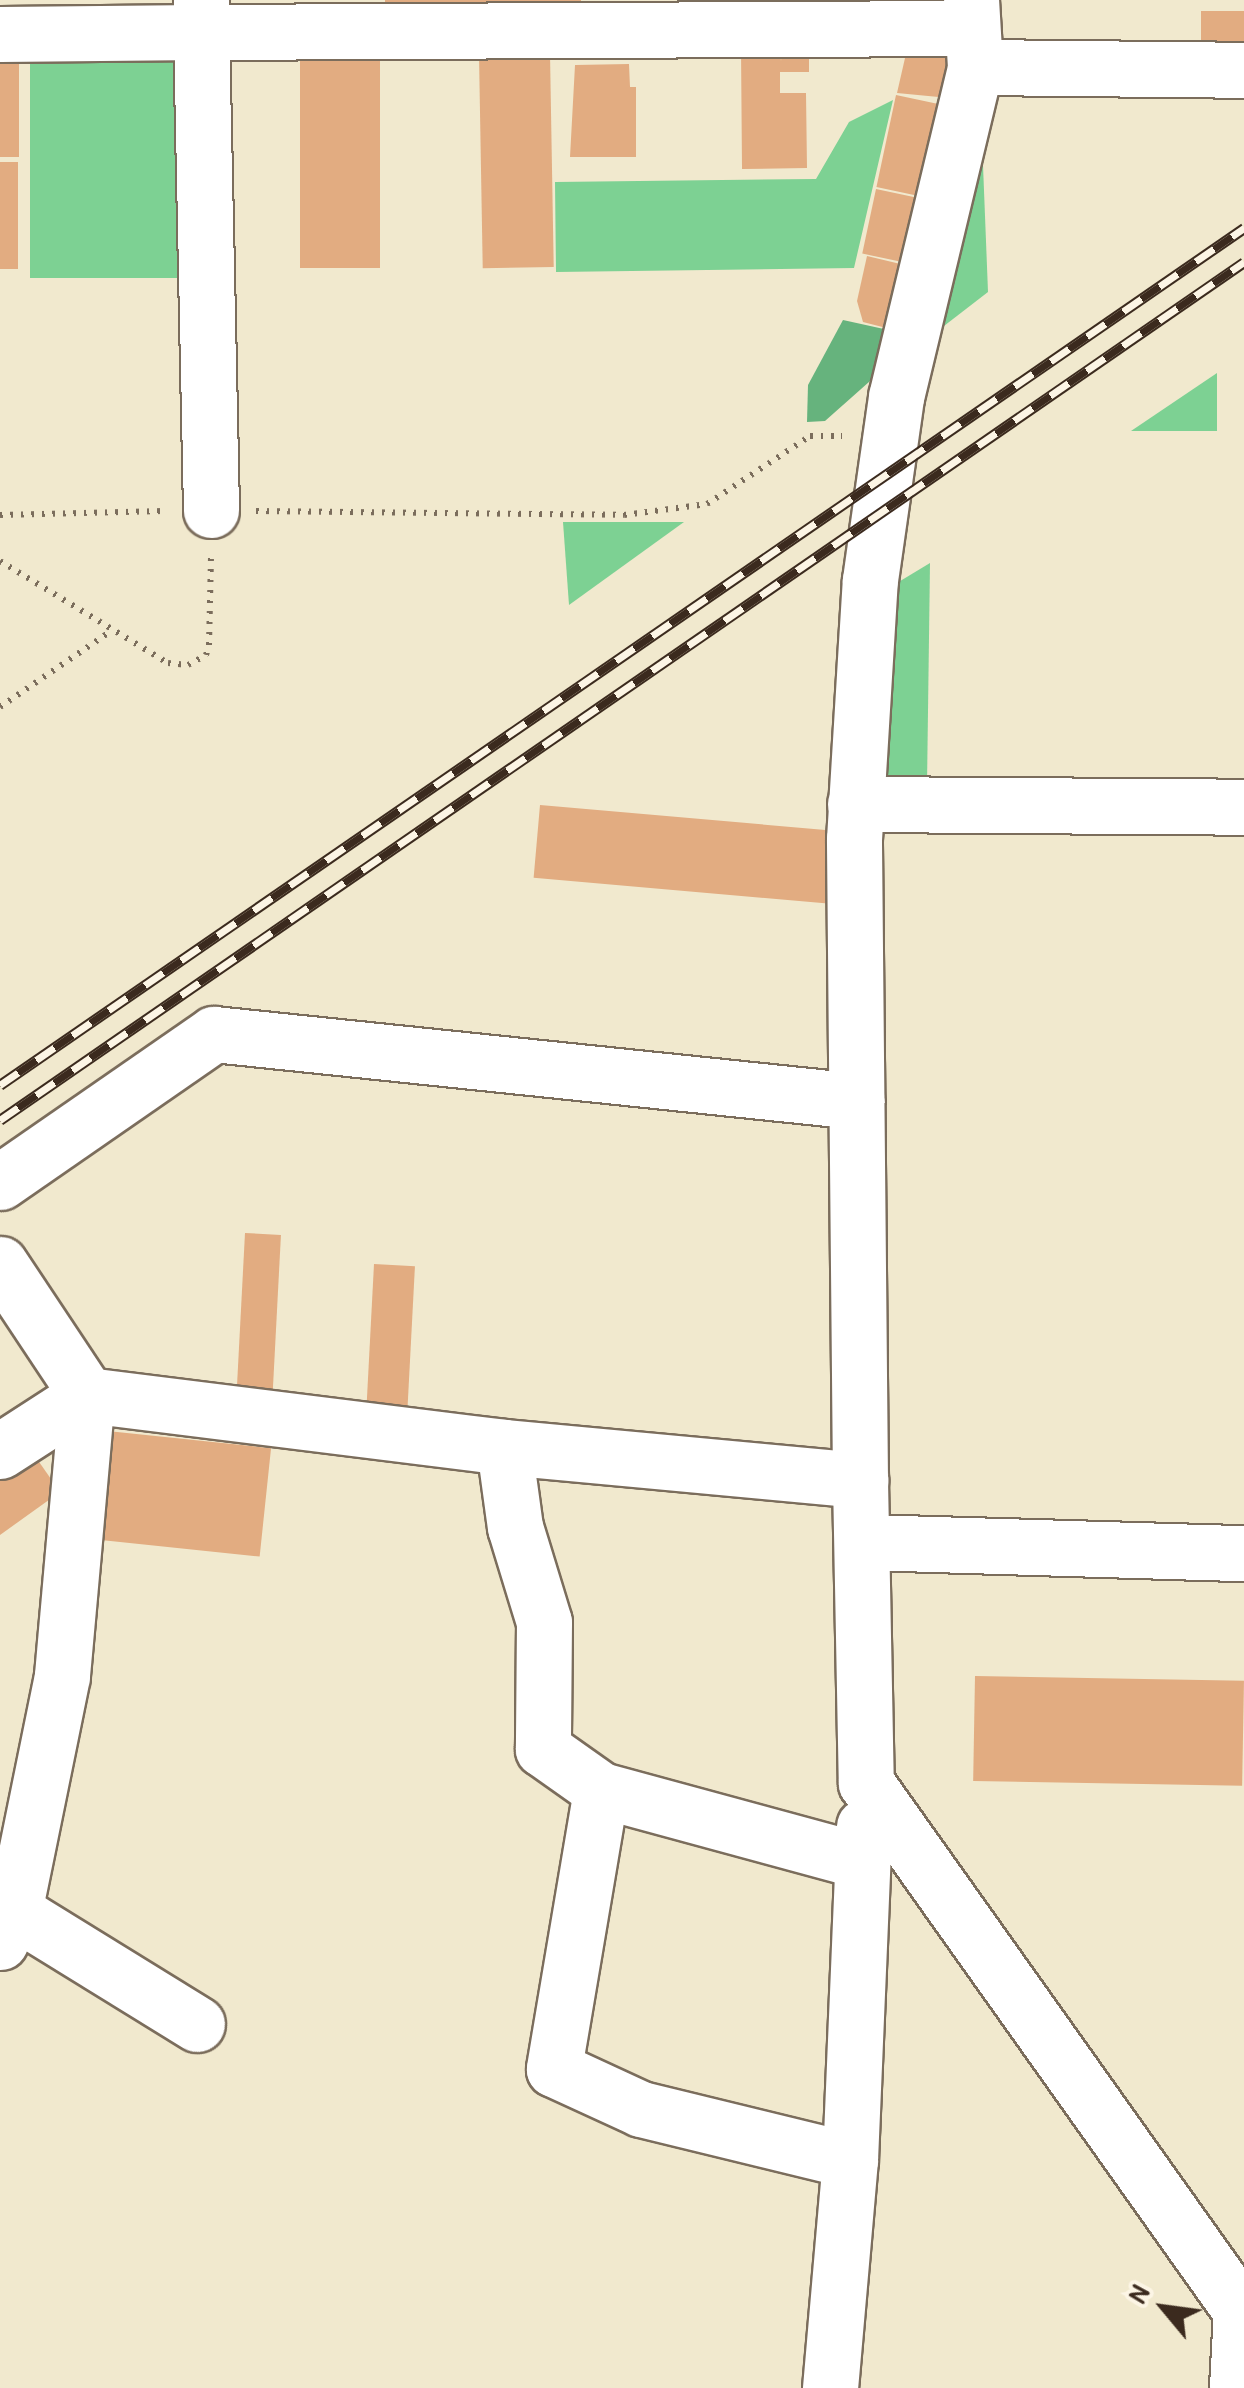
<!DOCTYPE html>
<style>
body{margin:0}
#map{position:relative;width:1244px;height:2388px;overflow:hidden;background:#f1e9ce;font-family:"Patrick Hand",sans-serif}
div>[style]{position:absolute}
.green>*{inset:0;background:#7dd193;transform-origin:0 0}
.forest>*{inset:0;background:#66b37d}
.building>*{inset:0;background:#e2ac81;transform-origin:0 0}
.path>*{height:6px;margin-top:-3px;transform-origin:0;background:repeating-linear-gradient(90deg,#7b6d5c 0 2.5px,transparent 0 10.5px)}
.roads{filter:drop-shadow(2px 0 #7b6d5c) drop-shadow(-2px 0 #7b6d5c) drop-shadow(0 2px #7b6d5c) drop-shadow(0 -2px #7b6d5c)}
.minor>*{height:55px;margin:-27.5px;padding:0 27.5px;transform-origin:27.5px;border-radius:27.5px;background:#fff}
.rail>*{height:11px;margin-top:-5.5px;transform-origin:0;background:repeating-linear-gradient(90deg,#fcf5e5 0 22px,#3b2a1e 0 44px);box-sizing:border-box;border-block:2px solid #3b2a1e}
span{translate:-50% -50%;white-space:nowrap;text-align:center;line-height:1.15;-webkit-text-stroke:8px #fcf5e5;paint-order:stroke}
.north{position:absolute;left:1114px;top:2258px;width:100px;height:100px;-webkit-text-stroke:8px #fcf5e5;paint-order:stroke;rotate:299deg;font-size:28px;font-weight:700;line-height:40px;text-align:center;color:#3b2a1e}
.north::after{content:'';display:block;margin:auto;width:35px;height:45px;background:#3b2a1e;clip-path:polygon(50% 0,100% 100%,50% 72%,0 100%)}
</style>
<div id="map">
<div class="green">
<i style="left:30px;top:49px;width:167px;height:229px"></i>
<i style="clip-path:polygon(893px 100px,854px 268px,556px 272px,555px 182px,816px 179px,849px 122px)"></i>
<i style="clip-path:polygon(982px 140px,988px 292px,931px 336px)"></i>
<i style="clip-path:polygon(1217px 373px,1217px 431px,1131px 431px)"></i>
<i style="clip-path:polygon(563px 522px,684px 522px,569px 605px)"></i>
<i style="clip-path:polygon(930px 563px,927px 785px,876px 785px,882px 592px)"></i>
</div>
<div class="forest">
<i style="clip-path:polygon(843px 320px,902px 333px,896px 358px,825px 421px,807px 422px,808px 385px)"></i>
</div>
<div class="building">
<i style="left:385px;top:0;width:196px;height:18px"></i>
<i style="left:1201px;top:11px;width:43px;height:46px"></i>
<i style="clip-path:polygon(908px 45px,959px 56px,949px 98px,897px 93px)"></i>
<i style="clip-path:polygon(780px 48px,781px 61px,782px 48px,809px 48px,809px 72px,780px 72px,780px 93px,806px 93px,807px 168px,742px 169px,741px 49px)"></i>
<i style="left:550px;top:54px;width:213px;height:71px;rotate:89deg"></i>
<i style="left:380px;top:56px;width:212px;height:80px;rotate:90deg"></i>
<i style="left:0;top:57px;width:19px;height:100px"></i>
<i style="clip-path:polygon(629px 64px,630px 87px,636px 87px,636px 157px,570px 157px,575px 65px)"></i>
<i style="left:896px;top:95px;width:54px;height:94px;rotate:12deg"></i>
<i style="left:0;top:162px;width:18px;height:107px"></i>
<i style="left:876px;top:189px;width:53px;height:66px;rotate:12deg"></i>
<i style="clip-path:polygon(867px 256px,913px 267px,898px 331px,863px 322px,857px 301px)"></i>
<i style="left:540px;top:805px;width:298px;height:73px;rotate:5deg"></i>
<i style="left:245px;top:1233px;width:36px;height:171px;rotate:3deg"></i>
<i style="left:374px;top:1264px;width:41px;height:154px;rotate:3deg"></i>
<i style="left:98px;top:1430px;width:174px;height:109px;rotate:6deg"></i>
<i style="clip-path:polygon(28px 1446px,60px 1492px,0 1535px,0 1466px)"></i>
<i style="left:975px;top:1676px;width:269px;height:105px;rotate:1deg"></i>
</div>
<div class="path">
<i style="left:256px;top:511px;width:368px;rotate:0.6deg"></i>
<i style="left:624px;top:515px;width:84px;rotate:-7.5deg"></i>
<i style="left:707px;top:504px;width:123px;rotate:-33.4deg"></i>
<i style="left:810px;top:436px;width:32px"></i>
<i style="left:0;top:515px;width:164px;rotate:-1.4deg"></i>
<i style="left:0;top:561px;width:197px;rotate:31.3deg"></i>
<i style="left:168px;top:663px;width:20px;rotate:6deg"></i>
<i style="left:188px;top:665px;width:21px;rotate:-29deg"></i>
<i style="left:206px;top:655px;width:10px;rotate:-73deg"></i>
<i style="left:209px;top:645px;width:90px;rotate:-88.7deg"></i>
<i style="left:0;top:707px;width:135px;rotate:-34.4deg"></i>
</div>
<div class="roads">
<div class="minor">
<i style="left:0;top:34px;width:201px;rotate:-0.6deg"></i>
<i style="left:201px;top:32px;width:32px;rotate:-90deg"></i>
<i style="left:975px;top:67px;width:269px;rotate:0.6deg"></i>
<i style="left:211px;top:510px;width:478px;rotate:-91.2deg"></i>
<i style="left:201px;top:32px;width:769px;rotate:-0.3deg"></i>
<i style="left:855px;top:804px;width:389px;rotate:0.4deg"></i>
<i style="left:0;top:1182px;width:260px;rotate:-34.7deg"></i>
<i style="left:214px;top:1034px;width:646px;rotate:5.95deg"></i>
<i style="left:0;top:1264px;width:157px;rotate:56.4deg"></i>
<i style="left:87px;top:1395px;width:420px;rotate:7.1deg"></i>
<i style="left:504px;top:1447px;width:358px;rotate:5.3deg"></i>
<i style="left:860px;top:1480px;width:303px;rotate:88.9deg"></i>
<i style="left:866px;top:1783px;width:648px;rotate:54.62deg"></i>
<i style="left:1241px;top:2311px;width:77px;rotate:93deg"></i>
<i style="left:504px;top:1447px;width:81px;rotate:82.2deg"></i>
<i style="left:515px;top:1527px;width:99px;rotate:73deg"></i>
<i style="left:544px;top:1622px;width:127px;rotate:90.5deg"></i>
<i style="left:543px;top:1749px;width:71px;rotate:35.3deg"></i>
<i style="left:601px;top:1790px;width:270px;rotate:15.2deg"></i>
<i style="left:0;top:1451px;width:103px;rotate:-32.8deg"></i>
<i style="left:87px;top:1395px;width:282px;rotate:95.1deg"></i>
<i style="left:62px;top:1676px;width:240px;rotate:101.5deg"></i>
<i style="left:14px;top:1911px;width:34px;rotate:114deg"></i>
<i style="left:860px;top:1480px;width:641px;rotate:-90.54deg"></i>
<i style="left:854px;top:839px;width:259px;rotate:-86.5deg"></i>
<i style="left:870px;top:580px;width:185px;rotate:-81.9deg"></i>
<i style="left:896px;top:397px;width:339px;rotate:-76.5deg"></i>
<i style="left:975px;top:67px;width:67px;rotate:-93.4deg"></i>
<i style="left:866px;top:1542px;width:378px;rotate:1.7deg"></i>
<i style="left:601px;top:1790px;width:283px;rotate:99.6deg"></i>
<i style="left:554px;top:2069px;width:96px;rotate:24.7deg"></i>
<i style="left:641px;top:2109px;width:215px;rotate:13.7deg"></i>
<i style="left:14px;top:1911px;width:215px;rotate:31.7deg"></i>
<i style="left:830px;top:2388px;width:229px;rotate:-85deg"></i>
<i style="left:850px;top:2160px;width:334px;rotate:-87.6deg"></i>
</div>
</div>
<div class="rail">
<i style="left:0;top:1085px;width:1511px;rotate:-34.56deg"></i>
<i style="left:0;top:1120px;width:1511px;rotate:-34.59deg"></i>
</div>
<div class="north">N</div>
</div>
